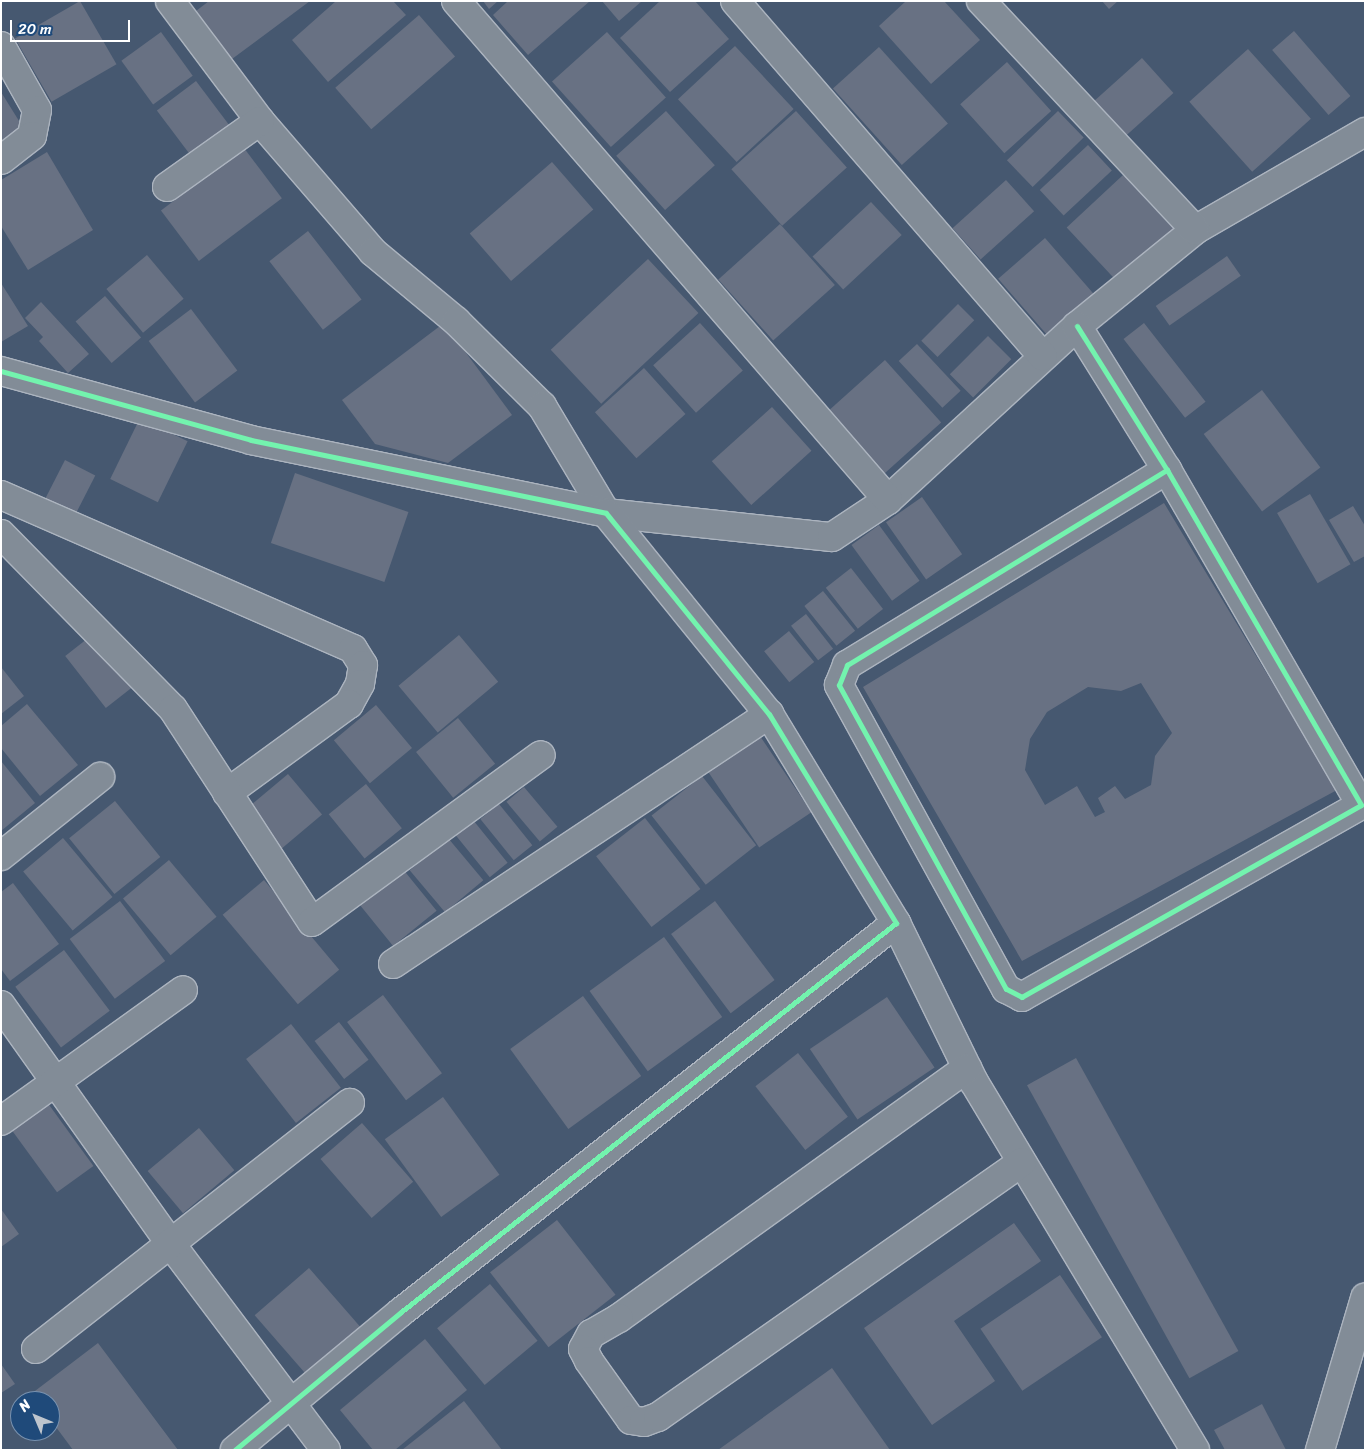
<!DOCTYPE html>
<style>
body{margin:0}
#map{position:relative;width:1366px;height:1451px;overflow:hidden;background:#465870;font-family:Sriracha,sans-serif}
div>[style]{position:absolute}
.building>*{inset:0;background:#687183;transform-origin:0 0}
.roads{filter:drop-shadow(1px 0 #acb4bf) drop-shadow(-1px 0 #acb4bf) drop-shadow(0 1px #acb4bf) drop-shadow(0 -1px #acb4bf)}
.minor>*{height:28px;margin:-14px;padding:0 14px;transform-origin:14px;border-radius:14px;background:#828c97}
.major>*{height:28px;margin:-14px;padding:0 14px;transform-origin:14px;border-radius:14px;background:#828c97}
.cycleway>*{height:5px;margin:-2.5px;padding:0 2.5px;transform-origin:2.5px;border-radius:2.5px;background:#73f3ae}
span{translate:-50% -50%;white-space:nowrap;text-align:center;line-height:1.15;-webkit-text-stroke:4px #1f4a7a;paint-order:stroke}
.frame{position:absolute;inset:0;border:2px solid #fff;pointer-events:none}
.north{position:absolute;left:10px;top:1391px;width:50px;height:50px;box-sizing:border-box;background:#1f4a7a;border:1px solid #7992af;border-radius:50%;rotate:315deg;font-size:14px;font-weight:700;line-height:20px;text-align:center;color:#fff}
.north::after{content:'';display:block;margin:auto;width:18px;height:22px;background:#bec5cd;clip-path:polygon(50% 0,100% 100%,50% 72%,0 100%)}
.scale{position:absolute;left:10px;top:20px;width:120px;height:22px;box-sizing:border-box;border:2px solid #fff;border-top:0;padding-left:6px;font-size:15px;line-height:18px;white-space:nowrap;color:#fff;-webkit-text-stroke:4px #1f4a7a;paint-order:stroke}
</style>
<div id="map">
<div class="building">
<i style="left:80px;top:1px;width:73px;height:75px;rotate:60deg"></i>
<i style="clip-path:polygon(209px 1px,310px 1px,232px 59px,196px 11px)"></i>
<i style="clip-path:polygon(336px 1px,393px 1px,406px 15px,328px 82px,292px 40px)"></i>
<i style="clip-path:polygon(483px 1px,498px 1px,489px 9px)"></i>
<i style="clip-path:polygon(508px 1px,590px 1px,528px 55px,493px 15px)"></i>
<i style="clip-path:polygon(602px 1px,642px 1px,619px 21px)"></i>
<i style="clip-path:polygon(660px 1px,695px 1px,729px 39px,670px 92px,620px 38px)"></i>
<i style="clip-path:polygon(906px 1px,944px 1px,980px 40px,931px 84px,879px 26px)"></i>
<i style="clip-path:polygon(1102px 1px,1118px 1px,1109px 9px)"></i>
<i style="left:419px;top:15px;width:55px;height:111px;rotate:49deg"></i>
<i style="left:1294px;top:31px;width:86px;height:29px;rotate:49deg"></i>
<i style="left:161px;top:32px;width:54px;height:49px;rotate:54deg"></i>
<i style="left:607px;top:32px;width:88px;height:74px;rotate:48deg"></i>
<i style="left:735px;top:46px;width:86px;height:78px;rotate:47deg"></i>
<i style="left:879px;top:47px;width:103px;height:62px;rotate:48deg"></i>
<i style="left:1248px;top:49px;width:94px;height:79px;rotate:48deg"></i>
<i style="left:1142px;top:58px;width:47px;height:64px;rotate:48deg"></i>
<i style="left:1007px;top:62px;width:66px;height:63px;rotate:48deg"></i>
<i style="left:196px;top:81px;width:61px;height:49px;rotate:53deg"></i>
<i style="clip-path:polygon(1px 92px,24px 129px,1px 143px)"></i>
<i style="left:666px;top:111px;width:73px;height:67px;rotate:48deg"></i>
<i style="left:796px;top:111px;width:76px;height:87px;rotate:48deg"></i>
<i style="left:1058px;top:111px;width:37px;height:71px;rotate:46deg"></i>
<i style="left:1088px;top:145px;width:35px;height:66px;rotate:47deg"></i>
<i style="left:244px;top:148px;width:63px;height:104px;rotate:53deg"></i>
<i style="clip-path:polygon(47px 152px,93px 230px,28px 270px,1px 226px,1px 180px)"></i>
<i style="left:552px;top:162px;width:63px;height:109px;rotate:49deg"></i>
<i style="left:1123px;top:175px;width:76px;height:77px;rotate:47deg"></i>
<i style="left:1006px;top:180px;width:42px;height:72px;rotate:48deg"></i>
<i style="left:871px;top:202px;width:45px;height:80px;rotate:47deg"></i>
<i style="left:780px;top:224px;width:82px;height:83px;rotate:48deg"></i>
<i style="left:308px;top:231px;width:87px;height:49px;rotate:52deg"></i>
<i style="left:1045px;top:238px;width:76px;height:62px;rotate:49deg"></i>
<i style="left:147px;top:255px;width:57px;height:53px;rotate:50deg"></i>
<i style="left:1227px;top:256px;width:24px;height:87px;rotate:55deg"></i>
<i style="left:648px;top:259px;width:74px;height:133px;rotate:47deg"></i>
<i style="clip-path:polygon(1px 283px,28px 326px,1px 342px)"></i>
<i style="left:105px;top:296px;width:55px;height:39px;rotate:49deg"></i>
<i style="clip-path:polygon(41px 302px,89px 354px,68px 373px,39px 341px,43px 337px,25px 318px)"></i>
<i style="left:958px;top:304px;width:23px;height:52px;rotate:45deg"></i>
<i style="left:191px;top:309px;width:77px;height:53px;rotate:53deg"></i>
<i style="clip-path:polygon(444px 323px,512px 415px,448px 463px,375px 444px,342px 400px)"></i>
<i style="left:700px;top:323px;width:64px;height:63px;rotate:48deg"></i>
<i style="left:1144px;top:323px;width:100px;height:26px;rotate:52deg"></i>
<i style="left:988px;top:336px;width:33px;height:54px;rotate:45deg"></i>
<i style="left:917px;top:344px;width:64px;height:25px;rotate:47deg"></i>
<i style="left:885px;top:360px;width:84px;height:79px;rotate:48deg"></i>
<i style="left:644px;top:368px;width:62px;height:66px;rotate:48deg"></i>
<i style="left:1262px;top:390px;width:97px;height:73px;rotate:53deg"></i>
<i style="left:772px;top:407px;width:59px;height:81px;rotate:48deg"></i>
<i style="left:140px;top:418px;width:53px;height:68px;rotate:26deg"></i>
<i style="left:65px;top:460px;width:34px;height:50px;rotate:27deg"></i>
<i style="left:295px;top:473px;width:120px;height:74px;rotate:19deg"></i>
<i style="left:1310px;top:494px;width:81px;height:38px;rotate:60deg"></i>
<i style="left:922px;top:497px;width:70px;height:44px;rotate:55deg"></i>
<i style="clip-path:polygon(evenodd,1164px 503px,1337px 790px,1022px 961px,863px 687px,1164px 503px,1141px 683px,1172px 733px,1155px 756px,1151px 785px,1125px 799px,1115px 786px,1098px 798px,1105px 812px,1095px 817px,1077px 786px,1045px 805px,1025px 770px,1030px 739px,1047px 712px,1088px 687px,1121px 691px,1141px 683px)"></i>
<i style="clip-path:polygon(1353px 506px,1365px 526px,1365px 556px,1354px 562px,1329px 520px)"></i>
<i style="left:879px;top:525px;width:69px;height:34px;rotate:54deg"></i>
<i style="left:851px;top:568px;width:52px;height:32px;rotate:52deg"></i>
<i style="left:823px;top:591px;width:51px;height:24px;rotate:51deg"></i>
<i style="left:806px;top:614px;width:44px;height:19px;rotate:52deg"></i>
<i style="left:789px;top:631px;width:40px;height:32px;rotate:51deg"></i>
<i style="left:92px;top:635px;width:66px;height:34px;rotate:52deg"></i>
<i style="left:459px;top:635px;width:61px;height:79px;rotate:50deg"></i>
<i style="clip-path:polygon(1px 667px,24px 696px,1px 714px)"></i>
<i style="clip-path:polygon(27px 704px,78px 765px,40px 796px,1px 748px,1px 726px)"></i>
<i style="left:376px;top:705px;width:56px;height:55px;rotate:50deg"></i>
<i style="left:458px;top:718px;width:59px;height:54px;rotate:51deg"></i>
<i style="left:760px;top:736px;width:92px;height:63px;rotate:56deg"></i>
<i style="clip-path:polygon(1px 761px,35px 803px,1px 831px)"></i>
<i style="left:288px;top:774px;width:53px;height:53px;rotate:50deg"></i>
<i style="left:702px;top:776px;width:88px;height:64px;rotate:52deg"></i>
<i style="left:366px;top:784px;width:57px;height:48px;rotate:51deg"></i>
<i style="left:524px;top:787px;width:52px;height:23px;rotate:50deg"></i>
<i style="left:115px;top:801px;width:72px;height:59px;rotate:51deg"></i>
<i style="left:499px;top:804px;width:53px;height:24px;rotate:51deg"></i>
<i style="left:645px;top:818px;width:90px;height:62px;rotate:52deg"></i>
<i style="left:473px;top:820px;width:55px;height:23px;rotate:51deg"></i>
<i style="left:63px;top:838px;width:77px;height:52px;rotate:50deg"></i>
<i style="left:448px;top:838px;width:55px;height:50px;rotate:50deg"></i>
<i style="left:169px;top:860px;width:74px;height:60px;rotate:50deg"></i>
<i style="left:402px;top:868px;width:55px;height:56px;rotate:51deg"></i>
<i style="left:264px;top:880px;width:117px;height:54px;rotate:50deg"></i>
<i style="clip-path:polygon(13px 883px,59px 944px,10px 981px,1px 969px,1px 892px)"></i>
<i style="left:120px;top:901px;width:75px;height:63px;rotate:53deg"></i>
<i style="left:715px;top:901px;width:99px;height:55px;rotate:53deg"></i>
<i style="left:664px;top:937px;width:99px;height:92px;rotate:54deg"></i>
<i style="left:64px;top:950px;width:76px;height:61px;rotate:53deg"></i>
<i style="left:383px;top:995px;width:98px;height:45px;rotate:53deg"></i>
<i style="left:583px;top:996px;width:99px;height:90px;rotate:54deg"></i>
<i style="left:887px;top:997px;width:85px;height:93px;rotate:56deg"></i>
<i style="left:339px;top:1022px;width:48px;height:31px;rotate:52deg"></i>
<i style="left:291px;top:1024px;width:81px;height:57px;rotate:52deg"></i>
<i style="left:798px;top:1053px;width:81px;height:54px;rotate:52deg"></i>
<i style="left:1076px;top:1058px;width:335px;height:56px;rotate:61deg"></i>
<i style="left:443px;top:1097px;width:96px;height:72px;rotate:54deg"></i>
<i style="left:47px;top:1102px;width:79px;height:45px;rotate:54deg"></i>
<i style="left:362px;top:1123px;width:78px;height:55px;rotate:49deg"></i>
<i style="left:199px;top:1128px;width:55px;height:67px;rotate:50deg"></i>
<i style="clip-path:polygon(1px 1209px,19px 1234px,1px 1247px)"></i>
<i style="left:557px;top:1220px;width:95px;height:85px;rotate:52deg"></i>
<i style="clip-path:polygon(1014px 1223px,1041px 1261px,954px 1321px,995px 1381px,932px 1425px,864px 1328px)"></i>
<i style="left:309px;top:1268px;width:78px;height:72px;rotate:49deg"></i>
<i style="left:1060px;top:1275px;width:75px;height:96px;rotate:56deg"></i>
<i style="left:490px;top:1284px;width:74px;height:69px;rotate:50deg"></i>
<i style="clip-path:polygon(425px 1339px,467px 1390px,395px 1450px,373px 1450px,340px 1410px)"></i>
<i style="clip-path:polygon(98px 1343px,178px 1450px,73px 1450px,50px 1419px,50px 1401px,36px 1401px,31px 1394px)"></i>
<i style="clip-path:polygon(1px 1364px,15px 1384px,1px 1393px)"></i>
<i style="clip-path:polygon(832px 1368px,890px 1450px,718px 1450px)"></i>
<i style="clip-path:polygon(464px 1401px,502px 1450px,402px 1450px)"></i>
<i style="clip-path:polygon(1262px 1404px,1286px 1450px,1225px 1450px,1214px 1430px)"></i>
</div>
<div class="roads">
<div class="minor">
<i style="left:170px;top:1px;width:150px;rotate:53.1deg"></i>
<i style="left:260px;top:121px;width:173px;rotate:49.2deg"></i>
<i style="left:373px;top:252px;width:108px;rotate:39.7deg"></i>
<i style="left:456px;top:321px;width:121px;rotate:44.7deg"></i>
<i style="left:542px;top:406px;width:125px;rotate:59.1deg"></i>
<i style="left:606px;top:513px;width:227px;rotate:6.1deg"></i>
<i style="left:832px;top:537px;width:67px;rotate:-33.5deg"></i>
<i style="left:888px;top:500px;width:257px;rotate:-42.6deg"></i>
<i style="left:1077px;top:326px;width:152px;rotate:-39.1deg"></i>
<i style="left:1195px;top:230px;width:196px;rotate:-30deg"></i>
<i style="left:456px;top:1px;width:660px;rotate:49.12deg"></i>
<i style="left:735px;top:1px;width:470px;rotate:49.1deg"></i>
<i style="left:981px;top:1px;width:313px;rotate:46.9deg"></i>
<i style="left:1px;top:46px;width:73px;rotate:60.6deg"></i>
<i style="left:37px;top:110px;width:26px;rotate:101deg"></i>
<i style="left:32px;top:136px;width:39px;rotate:142deg"></i>
<i style="left:167px;top:187px;width:114px;rotate:-35.4deg"></i>
<i style="left:1077px;top:326px;width:170px;rotate:58deg"></i>
<i style="left:1167px;top:470px;width:387px;rotate:59.9deg"></i>
<i style="left:1361px;top:805px;width:390px;rotate:150.5deg"></i>
<i style="left:1022px;top:997px;width:18px;rotate:-153deg"></i>
<i style="left:1006px;top:989px;width:347px;rotate:-118.8deg"></i>
<i style="left:839px;top:685px;width:22px;rotate:-68deg"></i>
<i style="left:847px;top:665px;width:375px;rotate:-31.4deg"></i>
<i style="left:1px;top:371px;width:259px;rotate:15.4deg"></i>
<i style="left:251px;top:440px;width:362px;rotate:11.6deg"></i>
<i style="left:606px;top:513px;width:259px;rotate:51deg"></i>
<i style="left:769px;top:714px;width:245px;rotate:58.7deg"></i>
<i style="left:896px;top:923px;width:630px;rotate:141.84deg"></i>
<i style="left:401px;top:1312px;width:216px;rotate:140.3deg"></i>
<i style="left:1px;top:495px;width:384px;rotate:23.6deg"></i>
<i style="left:353px;top:649px;width:19px;rotate:58deg"></i>
<i style="left:363px;top:665px;width:19px;rotate:99deg"></i>
<i style="left:360px;top:684px;width:23px;rotate:119deg"></i>
<i style="left:349px;top:704px;width:151px;rotate:143.9deg"></i>
<i style="left:1px;top:534px;width:245px;rotate:45.5deg"></i>
<i style="left:173px;top:709px;width:254px;rotate:56.9deg"></i>
<i style="left:312px;top:922px;width:283px;rotate:-36.1deg"></i>
<i style="left:1px;top:856px;width:127px;rotate:-38.6deg"></i>
<i style="left:896px;top:923px;width:177px;rotate:63.9deg"></i>
<i style="left:974px;top:1082px;width:429px;rotate:59deg"></i>
<i style="left:393px;top:964px;width:452px;rotate:-33.6deg"></i>
<i style="left:1px;top:1005px;width:292px;rotate:54.6deg"></i>
<i style="left:170px;top:1243px;width:259px;rotate:53deg"></i>
<i style="left:967px;top:1068px;width:428px;rotate:144.3deg"></i>
<i style="left:619px;top:1318px;width:32px;rotate:150deg"></i>
<i style="left:591px;top:1334px;width:17px;rotate:118deg"></i>
<i style="left:583px;top:1349px;width:13px;rotate:63deg"></i>
<i style="left:589px;top:1361px;width:72px;rotate:54.6deg"></i>
<i style="left:631px;top:1420px;width:13px;rotate:9deg"></i>
<i style="left:644px;top:1422px;width:15px;rotate:-20deg"></i>
<i style="left:658px;top:1417px;width:444px;rotate:-35deg"></i>
<i style="left:1px;top:1121px;width:224px;rotate:-35.7deg"></i>
<i style="left:36px;top:1349px;width:399px;rotate:-38.1deg"></i>
</div>
<div class="major">
<i style="left:1320px;top:1450px;width:159px;rotate:-73.5deg"></i>
</div>
</div>
<div class="cycleway">
<i style="left:1077px;top:326px;width:170px;rotate:58deg"></i>
<i style="left:1167px;top:470px;width:387px;rotate:59.9deg"></i>
<i style="left:1361px;top:805px;width:390px;rotate:150.5deg"></i>
<i style="left:1022px;top:997px;width:18px;rotate:-153deg"></i>
<i style="left:1006px;top:989px;width:347px;rotate:-118.8deg"></i>
<i style="left:839px;top:685px;width:22px;rotate:-68deg"></i>
<i style="left:847px;top:665px;width:375px;rotate:-31.4deg"></i>
<i style="left:1px;top:371px;width:259px;rotate:15.4deg"></i>
<i style="left:251px;top:440px;width:362px;rotate:11.6deg"></i>
<i style="left:606px;top:513px;width:259px;rotate:51deg"></i>
<i style="left:769px;top:714px;width:245px;rotate:58.7deg"></i>
<i style="left:896px;top:923px;width:630px;rotate:141.84deg"></i>
<i style="left:401px;top:1312px;width:216px;rotate:140.3deg"></i>
</div>
<div class="frame"></div>
<div class="north">N</div>
<div class="scale">20 m</div>
</div>
